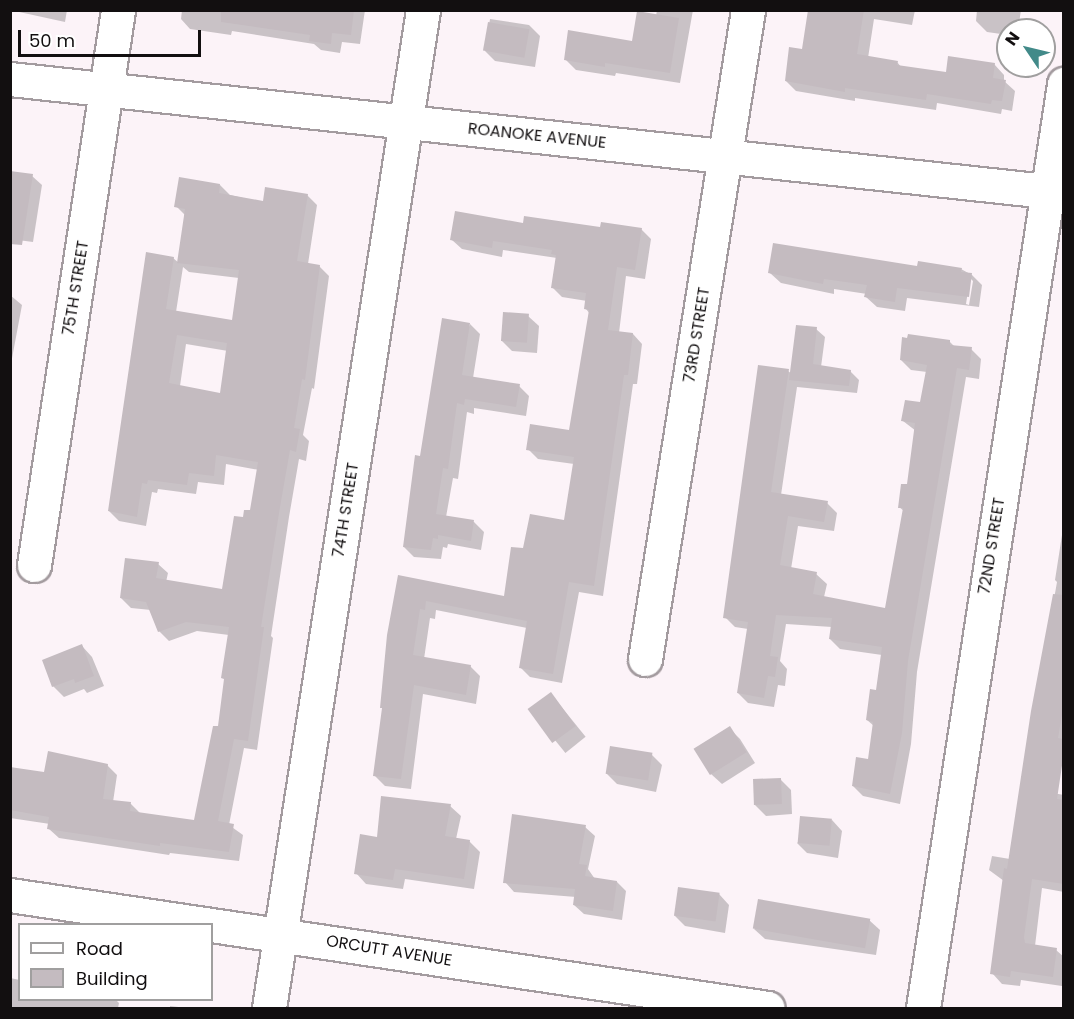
<!DOCTYPE html>
<style>
body{margin:0}
#map{position:relative;width:1074px;height:1019px;overflow:hidden;background:#fcf3f8;font-family:Poppins,sans-serif}
div>[style]{position:absolute}
.shadow>*{inset:0;background:#0003;transform-origin:0 0}
.building>*{inset:0;background:#c4bbc0;transform-origin:0 0}
.roads{filter:drop-shadow(2px 0 #a39b9f) drop-shadow(-2px 0 #a39b9f) drop-shadow(0 2px #a39b9f) drop-shadow(0 -2px #a39b9f)}
.minor>*{height:33px;margin:-16.5px;padding:0 16.5px;transform-origin:16.5px;border-radius:16.5px;background:#fff}
span{translate:-50% -50%;white-space:nowrap;text-align:center;line-height:1.15;-webkit-text-stroke:4.5px #fff;paint-order:stroke}
.street-label{font-size:16px;color:#120f10}
.frame{position:absolute;inset:0;border:12px solid #120f10;pointer-events:none}
.legend{position:absolute;left:18px;top:923px;width:195px;height:78px;box-sizing:border-box;background:#fff;border:2px solid #a09f9f;margin:0;padding:8px 10px;list-style:none;font-size:18px;color:#120f10}
.legend li{display:flex;align-items:center;gap:12px;height:30px}
.legend b{width:30px;border:2px solid #a09f9f}
.north{position:absolute;left:996px;top:18px;width:60px;height:60px;box-sizing:border-box;background:#fff;border:2px solid #a09f9f;border-radius:50%;rotate:305deg;font-size:16px;font-weight:700;line-height:24px;text-align:center;color:#120f10}
.north::after{content:'';display:block;margin:auto;width:21px;height:27px;background:#428a89;clip-path:polygon(50% 0,100% 100%,50% 72%,0 100%)}
.scale{position:absolute;left:18px;top:30px;width:183px;height:27px;box-sizing:border-box;border:3px solid #120f10;border-top:0;padding-left:8px;font-size:18px;line-height:21px;white-space:nowrap;color:#120f10;-webkit-text-stroke:4px #fff;paint-order:stroke}
</style>
<div id="map">
<div class="shadow">
<i style="clip-path:polygon(10px 10px,67px 10px,65px 22px)"></i>
<i style="clip-path:polygon(182px 10px,365px 10px,360px 44px,342px 42px,340px 53px,321px 50px,314px 44px,232px 31px,231px 35px,190px 29px,181px 19px)"></i>
<i style="clip-path:polygon(657px 10px,693px 10px,680px 83px,616px 73px,615px 76px,576px 70px,566px 60px,634px 42px,656px 16px)"></i>
<i style="clip-path:polygon(842px 10px,915px 10px,912px 25px,874px 19px,868px 58px,897px 62px,902px 68px,947px 74px,994px 64px,1004px 75px,1004px 81px,1015px 91px,1012px 111px,1002px 109px,1001px 114px,937px 103px,936px 110px,855px 98px,855px 101px,796px 91px,786px 81px,803px 51px)"></i>
<i style="clip-path:polygon(977px 10px,1021px 10px,1018px 30px,1008px 30px,1008px 35px,987px 32px,976px 21px)"></i>
<i style="clip-path:polygon(490px 19px,529px 25px,540px 36px,535px 67px,495px 61px,485px 51px)"></i>
<i style="clip-path:polygon(32px 176px,42px 185px,33px 242px,10px 239px)"></i>
<i style="clip-path:polygon(evenodd,220px 185px,230px 195px,264px 203px,307px 195px,317px 205px,308px 264px,319px 266px,329px 276px,314px 389px,312px 388px,303px 435px,309px 441px,306px 461px,299px 459px,289px 517px,271px 636px,273px 638px,257px 750px,244px 748px,229px 825px,243px 835px,239px 861px,170px 853px,169px 855px,59px 838px,49px 829px,50px 824px,10px 818px,10px 768px,45px 774px,107px 765px,117px 775px,113px 802px,131px 804px,141px 814px,196px 822px,220px 728px,229px 635px,197px 631px,169px 641px,159px 631px,151px 610px,131px 608px,121px 598px,158px 564px,168px 573px,166px 582px,223px 591px,244px 519px,251px 512px,259px 470px,226px 464px,224px 485px,198px 482px,196px 494px,158px 489px,157px 493px,152px 492px,146px 526px,119px 521px,109px 511px,173px 258px,179px 263px,186px 216px,176px 206px,220px 185px,183px 267px,189px 272px,239px 278px,233px 322px,176px 312px,183px 267px,220px 185px,186px 344px,228px 351px,222px 395px,180px 386px,186px 344px)"></i>
<i style="clip-path:polygon(524px 224px,641px 229px,651px 239px,645px 279px,626px 276px,619px 333px,633px 334px,642px 344px,637px 384px,633px 384px,603px 596px,579px 592px,562px 683px,530px 677px,520px 667px,527px 628px,436px 610px,435px 619px,430px 618px,424px 659px,470px 666px,480px 676px,476px 704px,423px 694px,411px 789px,385px 786px,375px 776px,399px 577px,505px 597px,524px 550px,566px 522px,574px 464px,538px 459px,528px 449px,570px 432px,590px 314px,586px 309px,587px 301px,562px 297px,552px 287px,557px 258px,503px 250px,502px 257px,462px 249px,452px 240px)"></i>
<i style="clip-path:polygon(evenodd,919px 267px,961px 269px,972px 275px,982px 285px,979px 307px,907px 298px,905px 311px,877px 307px,866px 297px,867px 294px,834px 289px,834px 294px,781px 283px,770px 273px,919px 267px,970px 278px,973px 281px,969px 305px,966px 304px,970px 278px)"></i>
<i style="clip-path:polygon(10px 295px,22px 305px,10px 369px)"></i>
<i style="clip-path:polygon(528px 316px,539px 326px,537px 353px,512px 351px,501px 340px)"></i>
<i style="clip-path:polygon(470px 324px,480px 334px,473px 378px,519px 386px,529px 396px,526px 416px,474px 408px,474px 414px,467px 412px,458px 479px,453px 478px,446px 517px,474px 522px,484px 532px,481px 550px,448px 544px,447px 548px,443px 547px,441px 559px,414px 557px,404px 547px,422px 458px)"></i>
<i style="clip-path:polygon(816px 329px,825px 337px,821px 367px,850px 371px,859px 380px,857px 393px,797px 387px,781px 495px,827px 503px,837px 513px,834px 531px,798px 526px,791px 569px,816px 574px,827px 584px,824px 597px,886px 610px,904px 511px,899px 507px,908px 486px,916px 431px,903px 421px,921px 404px,927px 372px,911px 370px,901px 360px,949px 341px,955px 347px,971px 349px,981px 359px,979px 379px,966px 377px,917px 672px,911px 744px,900px 804px,863px 796px,853px 786px,869px 761px,874px 726px,867px 720px,877px 692px,882px 655px,840px 649px,830px 639px,832px 627px,786px 624px,780px 661px,787px 669px,785px 686px,778px 685px,774px 707px,748px 703px,738px 693px,748px 629px,735px 627px,725px 617px,788px 371px,792px 374px)"></i>
<i style="clip-path:polygon(1064px 522px,1064px 765px,1037px 761px,1027px 751px,1057px 582px,1055px 580px)"></i>
<i style="clip-path:polygon(82px 646px,92px 657px,104px 686px,87px 693px,84px 689px,64px 697px,53px 686px)"></i>
<i style="left:551px;top:694px;width:55px;height:26px;rotate:51deg"></i>
<i style="clip-path:polygon(729px 728px,740px 739px,755px 763px,722px 784px,711px 774px)"></i>
<i style="clip-path:polygon(651px 754px,662px 765px,656px 792px,617px 784px,606px 773px)"></i>
<i style="clip-path:polygon(780px 779px,791px 790px,792px 814px,766px 816px,755px 805px)"></i>
<i style="clip-path:polygon(1021px 787px,1064px 795px,1064px 892px,1042px 888px,1035px 946px,1056px 950px,1064px 957px,1062px 986px,1021px 980px,1020px 986px,1002px 984px,992px 973px,1004px 881px,989px 870px,992px 856px,1010px 859px)"></i>
<i style="clip-path:polygon(450px 806px,461px 816px,456px 839px,469px 841px,480px 852px,474px 889px,405px 879px,403px 889px,366px 884px,356px 873px,379px 839px)"></i>
<i style="clip-path:polygon(832px 820px,842px 831px,838px 858px,807px 853px,797px 843px)"></i>
<i style="clip-path:polygon(585px 827px,595px 836px,588px 869px,595px 879px,617px 882px,626px 891px,622px 920px,584px 914px,574px 905px,576px 897px,514px 892px,505px 882px)"></i>
<i style="clip-path:polygon(719px 894px,729px 905px,725px 933px,685px 926px,675px 916px)"></i>
<i style="clip-path:polygon(869px 920px,880px 930px,876px 955px,765px 939px,754px 929px)"></i>
<i style="clip-path:polygon(10px 978px,20px 980px,20px 1000px,116px 1000px,119px 1003px,118px 1008px,10px 1008px)"></i>
<i style="clip-path:polygon(170px 1006px,187px 1008px,170px 1008px)"></i>
</div>
<div class="building">
<i style="clip-path:polygon(221px 10px,354px 10px,351px 35px,332px 33px,331px 44px,309px 41px,310px 35px,221px 22px)"></i>
<i style="clip-path:polygon(808px 10px,864px 10px,857px 54px,898px 61px,897px 65px,946px 72px,948px 56px,995px 63px,993px 78px,1006px 80px,1002px 101px,992px 100px,991px 104px,927px 94px,926px 100px,845px 88px,845px 92px,785px 81px,789px 47px,802px 49px)"></i>
<i style="clip-path:polygon(637px 11px,679px 18px,670px 73px,605px 63px,605px 67px,564px 60px,568px 30px,632px 41px)"></i>
<i style="left:488px;top:22px;width:42px;height:29px;rotate:10deg"></i>
<i style="clip-path:polygon(10px 171px,33px 174px,22px 245px,10px 244px)"></i>
<i style="clip-path:polygon(evenodd,179px 177px,220px 184px,219px 193px,263px 201px,265px 187px,308px 194px,297px 261px,320px 265px,305px 380px,302px 379px,294px 428px,300px 429px,296px 452px,290px 450px,280px 507px,261px 627px,264px 627px,248px 741px,234px 739px,218px 821px,234px 824px,229px 852px,160px 843px,160px 846px,47px 829px,49px 817px,10px 810px,10px 767px,44px 772px,48px 751px,108px 764px,103px 799px,131px 802px,130px 811px,194px 820px,213px 726px,218px 726px,224px 679px,221px 678px,229px 627px,186px 622px,158px 632px,146px 602px,120px 598px,125px 558px,159px 562px,156px 578px,222px 589px,234px 516px,243px 517px,244px 510px,250px 510px,258px 462px,216px 455px,214px 476px,189px 473px,187px 485px,148px 480px,147px 484px,142px 483px,137px 517px,108px 511px,146px 252px,174px 257px,166px 309px,232px 320px,239px 270px,177px 263px,185px 209px,174px 207px,179px 177px,177px 335px,227px 343px,220px 393px,169px 383px,177px 335px)"></i>
<i style="clip-path:polygon(455px 211px,523px 223px,524px 216px,600px 227px,601px 222px,642px 228px,635px 270px,617px 267px,608px 330px,633px 333px,628px 375px,624px 375px,594px 586px,569px 582px,553px 674px,519px 668px,527px 621px,426px 601px,425px 610px,420px 609px,413px 655px,471px 665px,466px 695px,414px 685px,401px 779px,373px 776px,382px 708px,380px 708px,387px 635px,398px 575px,504px 596px,511px 547px,523px 548px,530px 514px,564px 520px,574px 457px,526px 450px,530px 424px,569px 430px,589px 310px,584px 309px,586px 293px,551px 288px,556px 255px,551px 254px,552px 250px,493px 241px,492px 248px,450px 240px)"></i>
<i style="clip-path:polygon(773px 243px,917px 266px,918px 261px,962px 268px,961px 272px,972px 273px,969px 297px,897px 288px,895px 302px,864px 297px,867px 285px,824px 279px,823px 284px,768px 273px)"></i>
<i style="left:503px;top:312px;width:26px;height:29px;rotate:4deg"></i>
<i style="clip-path:polygon(442px 318px,470px 323px,462px 375px,520px 384px,516px 407px,465px 399px,464px 405px,457px 403px,448px 469px,443px 468px,436px 514px,474px 520px,471px 541px,438px 535px,438px 539px,433px 538px,431px 550px,403px 547px,415px 455px,420px 456px)"></i>
<i style="clip-path:polygon(796px 325px,817px 327px,813px 364px,851px 370px,849px 386px,789px 380px)"></i>
<i style="clip-path:polygon(908px 334px,950px 340px,950px 345px,972px 347px,969px 370px,957px 368px,908px 661px,902px 733px,890px 794px,852px 786px,856px 757px,868px 759px,873px 722px,866px 720px,870px 689px,876px 690px,882px 647px,829px 639px,832px 618px,776px 615px,770px 656px,778px 657px,775px 677px,768px 676px,764px 698px,737px 693px,748px 622px,723px 618px,758px 365px,789px 369px,771px 492px,828px 501px,824px 522px,788px 516px,780px 565px,817px 572px,813px 594px,885px 608px,903px 508px,898px 508px,901px 484px,907px 484px,915px 423px,901px 421px,905px 400px,920px 402px,927px 365px,900px 360px,902px 337px,907px 338px)"></i>
<i style="clip-path:polygon(1053px 594px,1064px 595px,1064px 703px,1058px 738px,1063px 739px,1063px 759px,1057px 799px,1064px 800px,1064px 884px,1032px 879px,1024px 937px,1025px 943px,1057px 948px,1053px 977px,1011px 971px,1010px 977px,990px 974px,1004px 868px,1007px 869px,1031px 711px)"></i>
<i style="clip-path:polygon(82px 644px,94px 676px,75px 683px,74px 679px,52px 687px,42px 660px)"></i>
<i style="left:551px;top:692px;width:42px;height:29px;rotate:54deg"></i>
<i style="left:730px;top:726px;width:31px;height:43px;rotate:58deg"></i>
<i style="left:610px;top:746px;width:43px;height:28px;rotate:9deg"></i>
<i style="left:781px;top:778px;width:26px;height:28px;rotate:88deg"></i>
<i style="clip-path:polygon(381px 796px,451px 804px,445px 836px,470px 840px,464px 879px,395px 869px,393px 880px,354px 874px,360px 834px,377px 837px)"></i>
<i style="clip-path:polygon(512px 814px,586px 825px,579px 864px,587px 865px,585px 876px,617px 881px,613px 911px,573px 905px,575px 889px,503px 883px)"></i>
<i style="left:800px;top:816px;width:32px;height:27px;rotate:5deg"></i>
<i style="left:678px;top:887px;width:42px;height:29px;rotate:8deg"></i>
<i style="left:758px;top:899px;width:114px;height:30px;rotate:10deg"></i>
</div>
<div class="roads">
<div class="minor">
<i style="left:10px;top:79px;width:1060px;rotate:6.17deg"></i>
<i style="left:34px;top:565px;width:561px;rotate:-81.39deg"></i>
<i style="left:645px;top:659px;width:657px;rotate:-80.98deg"></i>
<i style="left:10px;top:895px;width:766px;rotate:8.48deg"></i>
<i style="left:269px;top:1008px;width:1010px;rotate:-81.23deg"></i>
<i style="left:923px;top:1008px;width:935px;rotate:-81.32deg"></i>
</div>
</div>
<div class="street-label">
<span style="left:537px;top:136px;rotate:6deg">ROANOKE AVENUE</span>
<span style="left:76px;top:288px;rotate:-81deg">75TH STREET</span>
<span style="left:697px;top:335px;rotate:-81deg">73RD STREET</span>
<span style="left:346px;top:510px;rotate:-81deg">74TH STREET</span>
<span style="left:992px;top:546px;rotate:-81deg">72ND STREET</span>
<span style="left:389px;top:951px;rotate:9deg">ORCUTT AVENUE</span>
</div>
<div class="frame"></div>
<ul class="legend">
<li><b style="height:8px;background:#fff"></b>Road</li>
<li><b style="height:16px;background:#c4bbc0"></b>Building</li>
</ul>
<div class="north">N</div>
<div class="scale">50 m</div>
</div>
